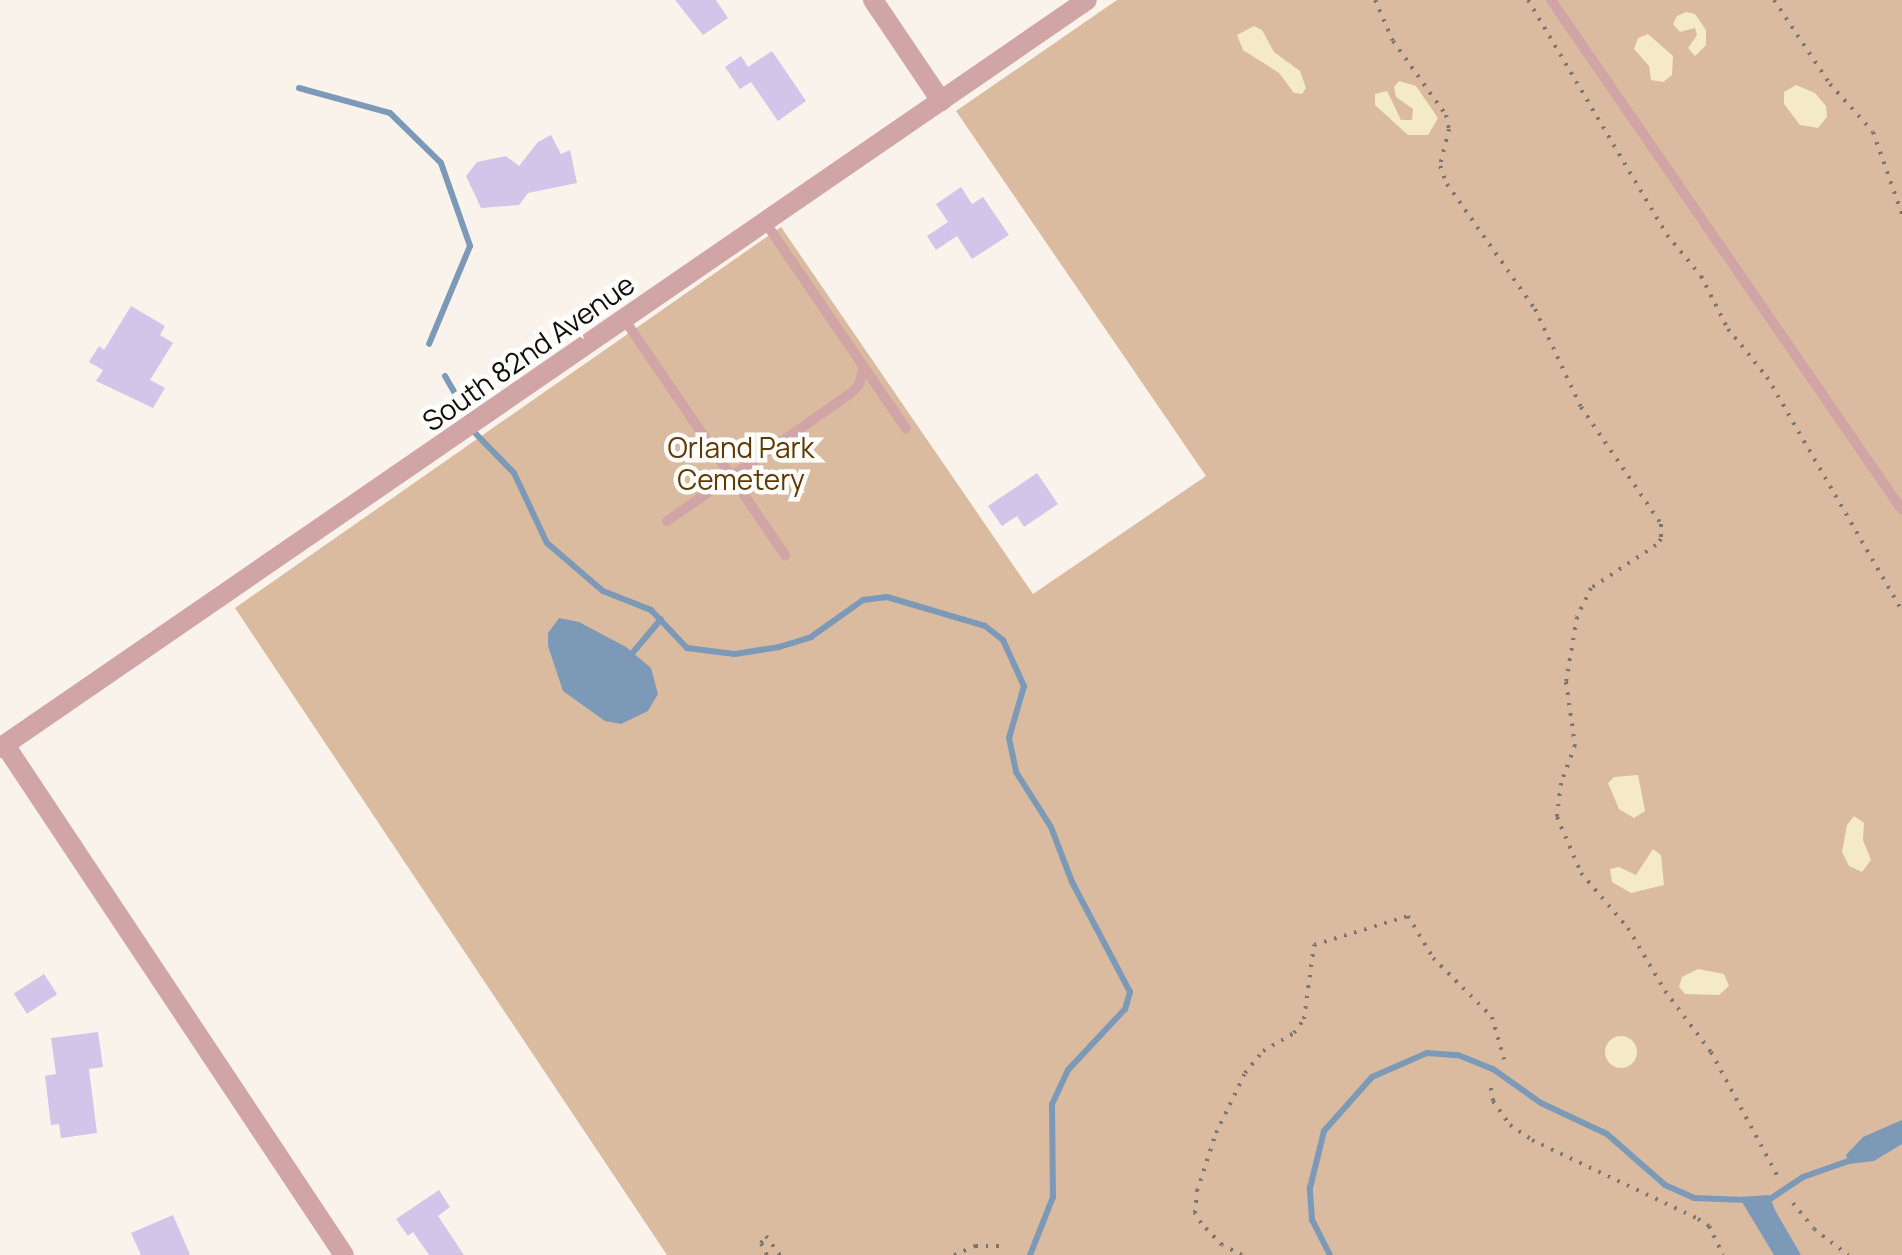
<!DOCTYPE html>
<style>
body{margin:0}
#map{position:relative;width:1902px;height:1255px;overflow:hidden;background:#f9f3ec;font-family:Manrope,sans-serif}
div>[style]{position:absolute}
.green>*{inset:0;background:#dabb9f}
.sand>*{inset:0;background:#f4eac5}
.round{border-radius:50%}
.water>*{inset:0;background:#7c9ab7}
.stream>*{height:6px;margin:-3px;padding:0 3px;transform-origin:3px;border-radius:3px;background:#7c9ab7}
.building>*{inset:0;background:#d3c4ea;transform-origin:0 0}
.path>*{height:4px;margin-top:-2px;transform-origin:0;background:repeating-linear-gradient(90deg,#7b7672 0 2.5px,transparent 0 10.5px)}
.service>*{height:10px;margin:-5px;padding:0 5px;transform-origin:5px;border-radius:5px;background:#d1a5a5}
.minor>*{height:20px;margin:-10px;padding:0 10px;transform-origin:10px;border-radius:10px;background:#d1a5a5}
span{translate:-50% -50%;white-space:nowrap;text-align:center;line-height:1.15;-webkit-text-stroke:9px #fff;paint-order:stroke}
.street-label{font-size:28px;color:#100d0b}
.park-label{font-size:28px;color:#613801}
</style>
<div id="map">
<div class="green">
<i style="clip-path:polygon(1117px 0,1902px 0,1902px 1255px,667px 1255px,235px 608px,781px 227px,1033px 594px,1206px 476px,956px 111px)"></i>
</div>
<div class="sand">
<i style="clip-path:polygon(1686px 12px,1695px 14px,1706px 30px,1706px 45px,1695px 56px,1688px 48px,1697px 35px,1695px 28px,1680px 32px,1673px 24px,1677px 16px)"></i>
<i style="clip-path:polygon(1254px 26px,1262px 30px,1274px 52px,1300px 71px,1306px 88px,1302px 94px,1294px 93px,1279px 73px,1243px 50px,1237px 35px)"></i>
<i style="clip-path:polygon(1648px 34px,1673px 56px,1672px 75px,1663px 82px,1651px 80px,1649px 66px,1634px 49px,1638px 38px)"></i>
<i style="clip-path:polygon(1399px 81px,1416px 86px,1438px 118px,1428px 135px,1408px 135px,1375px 105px,1375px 94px,1387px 91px,1401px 120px,1412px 120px,1413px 109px,1396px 97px,1394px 87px)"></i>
<i style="clip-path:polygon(1796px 85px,1815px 93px,1826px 106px,1827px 117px,1818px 128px,1800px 125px,1784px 104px,1784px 92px)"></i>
<i style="clip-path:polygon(1638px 775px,1645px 811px,1634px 818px,1619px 809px,1608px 783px,1614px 777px)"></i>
<i style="clip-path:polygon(1854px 816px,1864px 823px,1863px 840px,1871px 860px,1862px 872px,1849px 866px,1842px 852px,1847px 825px)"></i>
<i style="clip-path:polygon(1653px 849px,1661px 855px,1664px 885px,1631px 893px,1612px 882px,1610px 869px,1619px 867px,1636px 875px)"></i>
<i style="clip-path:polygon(1698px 969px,1724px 974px,1729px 986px,1719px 995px,1685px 994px,1679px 987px,1682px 977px)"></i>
<i class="round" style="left:1605px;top:1036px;width:32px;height:32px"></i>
</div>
<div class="water">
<i style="clip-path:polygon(559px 618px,579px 622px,626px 647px,651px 668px,658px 694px,648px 711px,621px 724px,605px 721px,563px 691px,548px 646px,548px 633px)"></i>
<i style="clip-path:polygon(1902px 1120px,1902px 1144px,1874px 1161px,1849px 1164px,1846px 1155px,1863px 1137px)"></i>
<i style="clip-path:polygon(1769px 1195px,1775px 1210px,1801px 1255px,1774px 1255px,1739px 1197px)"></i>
</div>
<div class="stream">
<i style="left:299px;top:88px;width:94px;rotate:15.4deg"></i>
<i style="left:390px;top:113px;width:71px;rotate:44.4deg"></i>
<i style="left:441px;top:163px;width:88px;rotate:70.7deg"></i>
<i style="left:470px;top:246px;width:106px;rotate:112.7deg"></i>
<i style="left:445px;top:376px;width:34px;rotate:60deg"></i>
<i style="left:476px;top:434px;width:54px;rotate:45.7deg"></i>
<i style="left:514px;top:473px;width:77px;rotate:64.8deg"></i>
<i style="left:547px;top:543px;width:74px;rotate:40.6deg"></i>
<i style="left:603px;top:591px;width:52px;rotate:21.6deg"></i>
<i style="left:651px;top:610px;width:52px;rotate:46.5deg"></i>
<i style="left:687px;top:648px;width:48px;rotate:7.1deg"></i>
<i style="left:735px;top:654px;width:45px;rotate:-9deg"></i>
<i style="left:779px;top:647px;width:34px;rotate:-17deg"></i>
<i style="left:811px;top:637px;width:64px;rotate:-35.4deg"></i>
<i style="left:863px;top:600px;width:24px;rotate:-7deg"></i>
<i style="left:887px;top:597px;width:102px;rotate:16.5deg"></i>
<i style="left:985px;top:626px;width:23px;rotate:38deg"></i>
<i style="left:1003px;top:640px;width:51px;rotate:65.5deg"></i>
<i style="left:1024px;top:686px;width:54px;rotate:106.1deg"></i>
<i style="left:1009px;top:738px;width:35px;rotate:78deg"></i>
<i style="left:1016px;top:772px;width:65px;rotate:57.5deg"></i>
<i style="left:1051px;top:827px;width:59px;rotate:69.1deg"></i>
<i style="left:1072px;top:882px;width:124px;rotate:62.2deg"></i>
<i style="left:1130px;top:992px;width:18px;rotate:106deg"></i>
<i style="left:1125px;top:1009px;width:83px;rotate:133.1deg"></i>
<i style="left:1068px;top:1070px;width:38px;rotate:115deg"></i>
<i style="left:1052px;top:1104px;width:93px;rotate:89.4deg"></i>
<i style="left:1053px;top:1197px;width:62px;rotate:111.6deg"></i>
<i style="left:630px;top:656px;width:48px;rotate:-50deg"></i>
<i style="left:1767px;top:1201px;width:43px;rotate:-33.7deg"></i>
<i style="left:1803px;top:1177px;width:54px;rotate:-19.4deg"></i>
<i style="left:1330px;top:1255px;width:39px;rotate:-117deg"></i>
<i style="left:1312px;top:1220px;width:32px;rotate:-94deg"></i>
<i style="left:1310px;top:1188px;width:59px;rotate:-76.2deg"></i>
<i style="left:1324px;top:1131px;width:72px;rotate:-48.4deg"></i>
<i style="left:1372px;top:1077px;width:60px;rotate:-23.6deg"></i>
<i style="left:1427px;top:1053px;width:31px;rotate:4deg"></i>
<i style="left:1458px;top:1055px;width:38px;rotate:22deg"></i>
<i style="left:1493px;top:1069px;width:59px;rotate:35.3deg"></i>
<i style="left:1541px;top:1103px;width:73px;rotate:25.2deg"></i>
<i style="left:1607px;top:1134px;width:77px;rotate:41.3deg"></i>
<i style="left:1665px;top:1185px;width:32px;rotate:24deg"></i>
<i style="left:1694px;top:1198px;width:51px;rotate:2.2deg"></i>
</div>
<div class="building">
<i style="clip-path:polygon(675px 0,716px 0,728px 18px,703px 35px)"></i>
<i style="clip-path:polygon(772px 51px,806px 101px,778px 121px,751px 82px,740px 89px,725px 67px,741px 56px,748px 67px)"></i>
<i style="clip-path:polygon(551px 135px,561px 154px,570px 150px,577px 183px,528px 193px,519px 205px,481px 208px,466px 176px,477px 162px,506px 156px,519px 166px,538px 142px)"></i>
<i style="clip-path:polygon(961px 187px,972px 204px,983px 197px,1009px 235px,972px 259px,957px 236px,936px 250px,927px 236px,948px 222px,936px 204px)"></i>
<i style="clip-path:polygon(131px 306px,165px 326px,160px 335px,173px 343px,150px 380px,165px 388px,153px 408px,96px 381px,103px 370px,89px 362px,99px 346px,104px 350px)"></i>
<i style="clip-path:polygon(1037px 473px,1058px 504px,1024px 527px,1017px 516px,1002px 526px,988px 506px)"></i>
<i style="left:44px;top:974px;width:24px;height:36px;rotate:57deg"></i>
<i style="clip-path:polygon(98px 1032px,103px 1067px,89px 1069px,97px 1133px,61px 1138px,59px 1124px,51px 1125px,45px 1076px,56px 1074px,51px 1038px)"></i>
<i style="clip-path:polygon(439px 1190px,450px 1207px,438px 1216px,464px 1255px,429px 1255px,413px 1232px,408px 1236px,396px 1219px)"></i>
<i style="clip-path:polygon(173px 1215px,190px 1255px,141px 1255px,131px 1233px)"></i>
</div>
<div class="path">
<i style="left:1375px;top:0;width:45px;rotate:66.3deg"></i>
<i style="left:1393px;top:41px;width:91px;rotate:54.4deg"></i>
<i style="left:1446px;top:115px;width:14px;rotate:78deg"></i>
<i style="left:1449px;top:129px;width:38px;rotate:104deg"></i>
<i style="left:1440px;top:166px;width:19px;rotate:69deg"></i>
<i style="left:1447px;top:184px;width:153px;rotate:54.9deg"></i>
<i style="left:1535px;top:309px;width:108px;rotate:64.9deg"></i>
<i style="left:1581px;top:407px;width:142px;rotate:55.6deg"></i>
<i style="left:1661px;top:524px;width:15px;rotate:90deg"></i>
<i style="left:1661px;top:539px;width:8px;rotate:130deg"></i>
<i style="left:1656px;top:545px;width:78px;rotate:146.5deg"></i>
<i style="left:1591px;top:588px;width:32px;rotate:116deg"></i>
<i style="left:1577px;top:617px;width:66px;rotate:99.6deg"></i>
<i style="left:1566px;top:682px;width:64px;rotate:81.9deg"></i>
<i style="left:1575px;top:745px;width:40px;rotate:110.2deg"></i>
<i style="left:1561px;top:783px;width:34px;rotate:97deg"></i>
<i style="left:1557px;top:817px;width:61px;rotate:66.8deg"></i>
<i style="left:1581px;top:873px;width:72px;rotate:49.5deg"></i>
<i style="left:1628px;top:928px;width:73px;rotate:59.6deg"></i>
<i style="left:1665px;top:991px;width:76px;rotate:53deg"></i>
<i style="left:1711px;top:1052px;width:142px;rotate:61.8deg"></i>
<i style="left:1528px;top:0;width:273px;rotate:59.4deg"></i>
<i style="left:1667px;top:235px;width:53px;rotate:50.3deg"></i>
<i style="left:1701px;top:276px;width:59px;rotate:63deg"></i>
<i style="left:1728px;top:329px;width:62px;rotate:50.9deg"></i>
<i style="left:1767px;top:377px;width:270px;rotate:60deg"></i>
<i style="left:1774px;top:0;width:101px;rotate:56.3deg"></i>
<i style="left:1830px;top:84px;width:64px;rotate:48.1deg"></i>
<i style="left:1873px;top:132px;width:87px;rotate:70.5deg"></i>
<i style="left:1491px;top:1088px;width:13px;rotate:81deg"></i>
<i style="left:1493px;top:1101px;width:29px;rotate:55deg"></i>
<i style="left:1510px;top:1125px;width:27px;rotate:34deg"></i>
<i style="left:1532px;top:1140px;width:184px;rotate:25.4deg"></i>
<i style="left:1698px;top:1219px;width:13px;rotate:32deg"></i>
<i style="left:1709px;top:1226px;width:32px;rotate:64deg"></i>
<i style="left:1793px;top:1203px;width:33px;rotate:51deg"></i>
<i style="left:1814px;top:1229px;width:43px;rotate:37.4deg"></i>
<i style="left:767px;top:1255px;width:13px;rotate:-117deg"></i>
<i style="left:761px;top:1243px;width:9px;rotate:-54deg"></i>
<i style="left:766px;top:1236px;width:24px;rotate:54deg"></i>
<i style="left:954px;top:1255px;width:23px;rotate:-23deg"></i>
<i style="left:975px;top:1246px;width:30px"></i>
<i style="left:1242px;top:1255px;width:22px;rotate:-153deg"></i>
<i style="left:1222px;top:1245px;width:30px;rotate:-134deg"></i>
<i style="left:1201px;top:1223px;width:12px;rotate:-121deg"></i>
<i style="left:1195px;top:1213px;width:22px;rotate:-85deg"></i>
<i style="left:1197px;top:1191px;width:61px;rotate:-71.9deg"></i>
<i style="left:1216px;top:1133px;width:67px;rotate:-64.2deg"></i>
<i style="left:1245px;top:1073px;width:28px;rotate:-51deg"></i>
<i style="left:1263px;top:1051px;width:36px;rotate:-30deg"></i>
<i style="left:1294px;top:1033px;width:17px;rotate:-54deg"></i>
<i style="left:1304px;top:1019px;width:75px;rotate:-82.3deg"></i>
<i style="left:1314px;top:945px;width:98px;rotate:-17.1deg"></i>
<i style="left:1408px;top:916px;width:49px;rotate:59.2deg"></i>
<i style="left:1433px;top:958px;width:83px;rotate:45deg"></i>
<i style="left:1492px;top:1017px;width:44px;rotate:74.1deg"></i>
</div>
<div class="service">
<i style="left:1551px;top:0;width:619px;rotate:55.46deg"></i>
<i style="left:765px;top:222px;width:250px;rotate:55.7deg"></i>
<i style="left:624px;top:319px;width:286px;rotate:55.7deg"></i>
<i style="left:667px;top:521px;width:224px;rotate:-34.8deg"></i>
<i style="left:851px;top:393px;width:11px;rotate:-45deg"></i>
<i style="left:859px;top:385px;width:16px;rotate:-75deg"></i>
</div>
<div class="minor">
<i style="left:873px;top:0;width:122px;rotate:56deg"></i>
<i style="left:5px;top:745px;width:612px;rotate:56.39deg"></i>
<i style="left:0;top:748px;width:1319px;rotate:-34.53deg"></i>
</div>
<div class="street-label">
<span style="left:528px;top:352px;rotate:-35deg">South 82nd Avenue</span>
</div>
<div class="park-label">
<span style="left:741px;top:463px">Orland Park<br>Cemetery</span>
</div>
</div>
